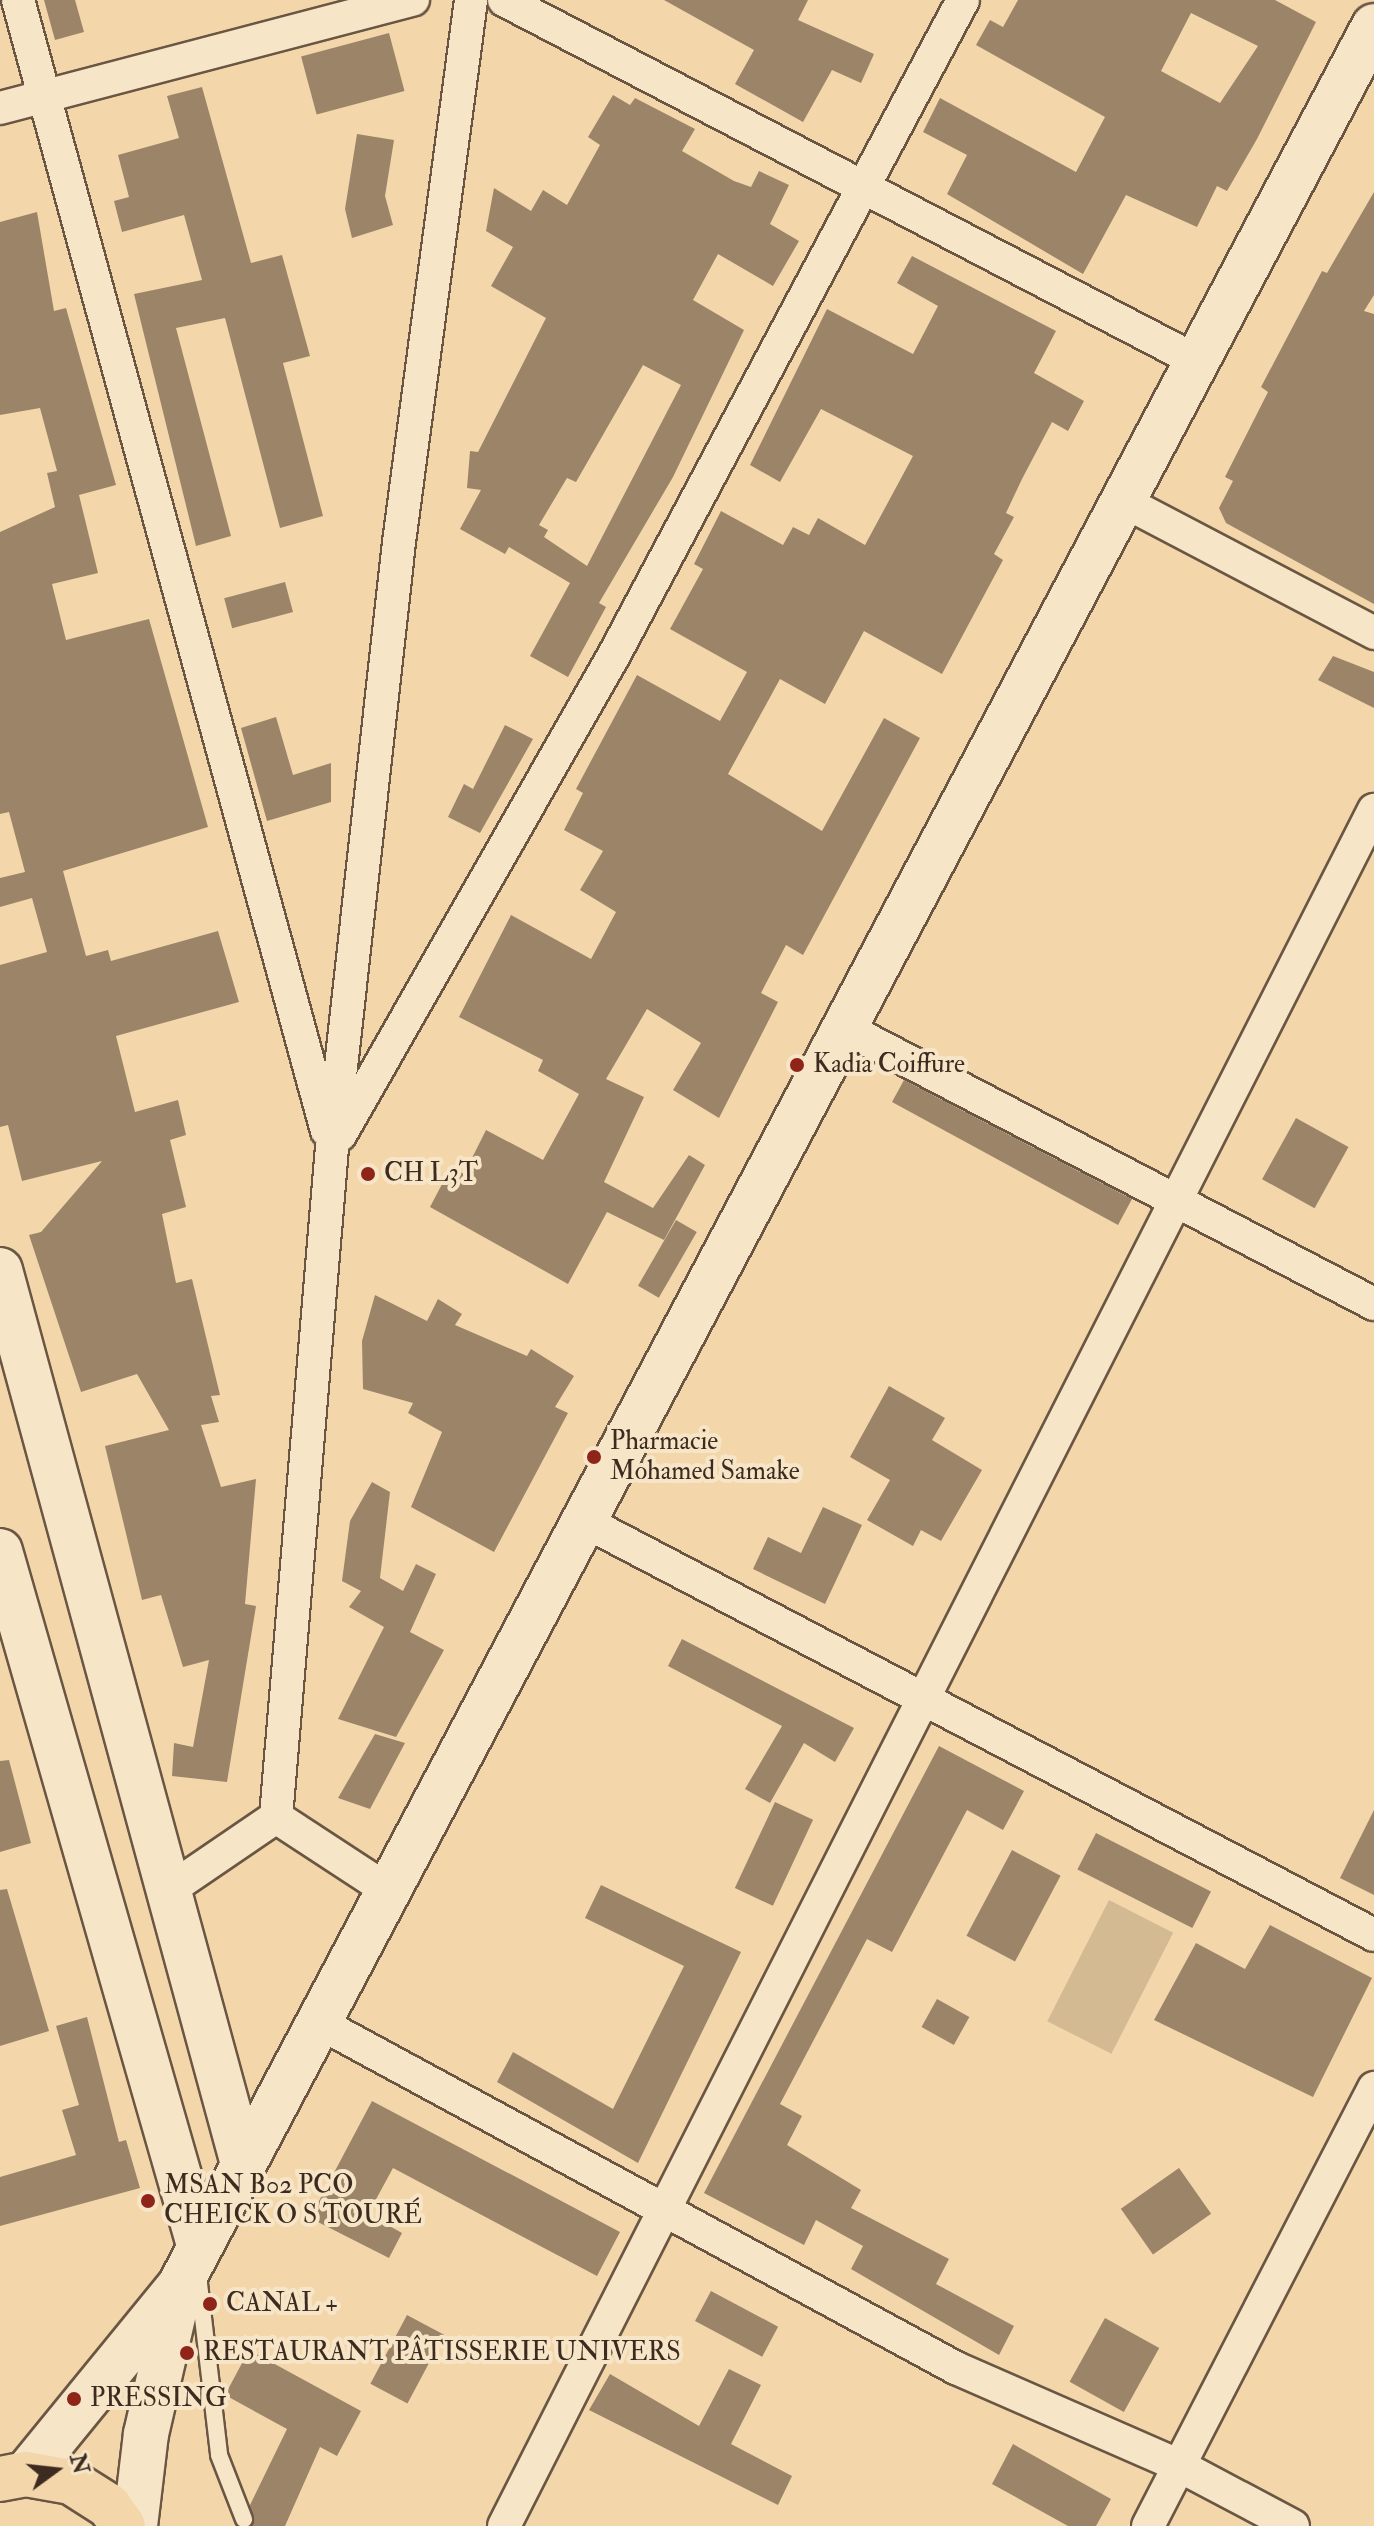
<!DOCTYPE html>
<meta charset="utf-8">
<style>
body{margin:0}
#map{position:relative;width:1374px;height:2526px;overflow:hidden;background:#f3d7ab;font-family:"IM FELL Double Pica",serif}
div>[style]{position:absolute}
.green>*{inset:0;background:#d4ba93;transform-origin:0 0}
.building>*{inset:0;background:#9c8468;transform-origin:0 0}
.roads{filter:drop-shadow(2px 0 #6a5643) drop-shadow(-2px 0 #6a5643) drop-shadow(0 2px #6a5643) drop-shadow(0 -2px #6a5643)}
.lane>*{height:16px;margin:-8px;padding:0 8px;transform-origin:8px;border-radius:8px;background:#f7e5c8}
.street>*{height:32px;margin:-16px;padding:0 16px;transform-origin:16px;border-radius:16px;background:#f7e5c8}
.secondary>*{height:44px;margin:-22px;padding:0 22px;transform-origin:22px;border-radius:22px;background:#f7e5c8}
.highway>*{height:44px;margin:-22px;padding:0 22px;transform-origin:22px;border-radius:22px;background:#f3d7ab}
.dots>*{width:22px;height:22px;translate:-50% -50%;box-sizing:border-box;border:4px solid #f7e5c8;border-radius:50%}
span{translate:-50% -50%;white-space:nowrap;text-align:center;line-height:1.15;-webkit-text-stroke:8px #f7e5c8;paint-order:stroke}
.poi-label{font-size:26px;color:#3d2b20}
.left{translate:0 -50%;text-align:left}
.north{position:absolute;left:16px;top:2430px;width:80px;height:80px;-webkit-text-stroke:6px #f7e5c8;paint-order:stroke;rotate:75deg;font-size:22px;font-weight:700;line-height:32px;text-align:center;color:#3d2b20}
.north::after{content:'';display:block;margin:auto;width:28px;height:36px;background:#3d2b20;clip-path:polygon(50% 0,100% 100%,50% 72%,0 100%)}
</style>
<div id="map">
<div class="green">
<i style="left:1109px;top:1900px;width:72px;height:136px;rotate:27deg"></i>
</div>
<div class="building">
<i style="clip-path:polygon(44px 0,75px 0,84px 32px,55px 40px)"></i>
<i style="clip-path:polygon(664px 0,808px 0,798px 20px,874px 54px,861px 83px,832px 70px,803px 122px,735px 84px,754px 50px)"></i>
<i style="clip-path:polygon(evenodd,1018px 0,1275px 0,1316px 22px,1257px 139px,1227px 191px,1217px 186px,1197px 227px,1126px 195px,1083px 274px,947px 194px,967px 155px,923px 132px,940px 98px,1076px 172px,1105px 117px,976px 45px,990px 20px,1003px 27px,1018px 0,1191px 13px,1258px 46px,1220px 103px,1161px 71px,1191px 13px)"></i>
<i style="left:389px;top:33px;width:60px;height:91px;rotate:75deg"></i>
<i style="clip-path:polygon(202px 87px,251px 263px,282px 255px,310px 356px,283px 363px,323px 516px,280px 528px,225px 318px,176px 328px,231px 536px,196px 546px,134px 294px,202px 280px,184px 215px,122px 232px,114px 201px,129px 197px,118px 155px,179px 138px,167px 96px)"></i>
<i style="clip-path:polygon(evenodd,613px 95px,630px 105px,635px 98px,695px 129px,682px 151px,734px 181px,751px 187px,759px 171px,789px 185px,770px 224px,799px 241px,773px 286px,718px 254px,693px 300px,744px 330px,673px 477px,599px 603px,606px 607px,568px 677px,530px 656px,570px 583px,509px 547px,505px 554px,460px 529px,481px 490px,467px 488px,470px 451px,478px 452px,546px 318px,491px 286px,513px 247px,486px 231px,494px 188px,531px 211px,543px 190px,567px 205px,600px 145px,588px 137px,613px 95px,643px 365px,681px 385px,587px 566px,544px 537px,548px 530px,539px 525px,567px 478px,576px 482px,643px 365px)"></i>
<i style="clip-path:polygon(357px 134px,394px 140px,385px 196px,393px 225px,352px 238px,345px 209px)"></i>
<i style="clip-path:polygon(1374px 192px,1374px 295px,1364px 311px,1374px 314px,1374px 604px,1226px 523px,1219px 508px,1233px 481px,1225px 477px,1268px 392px,1261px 387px,1322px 271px,1327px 273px)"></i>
<i style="clip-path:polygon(37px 212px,54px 311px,66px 308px,116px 485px,79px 495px,98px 573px,52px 584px,66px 640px,149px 619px,208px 827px,63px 871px,86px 956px,108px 950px,111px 961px,218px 931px,239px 1002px,116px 1036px,135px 1112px,178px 1100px,186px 1135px,170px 1140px,186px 1207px,162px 1214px,176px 1283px,192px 1279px,220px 1395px,211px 1396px,219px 1422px,201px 1425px,221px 1487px,256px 1479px,245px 1604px,256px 1606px,227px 1782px,172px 1776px,174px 1743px,193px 1747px,209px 1660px,183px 1667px,161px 1595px,142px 1600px,105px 1446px,169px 1430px,137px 1374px,81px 1392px,29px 1235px,41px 1232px,102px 1161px,22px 1181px,8px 1125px,0 1127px,0 965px,47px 952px,32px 898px,0 907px,0 878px,25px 872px,9px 812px,0 814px,0 532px,55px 507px,47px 473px,57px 471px,40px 408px,0 415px,0 222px)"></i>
<i style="clip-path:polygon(912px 256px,1056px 331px,1034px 373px,1084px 401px,1068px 431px,1052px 422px,1022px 479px,1006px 513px,1014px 517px,994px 554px,1003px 560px,942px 674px,864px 631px,825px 704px,780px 679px,728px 774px,822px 831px,884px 718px,920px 738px,803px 955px,786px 945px,761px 993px,778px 1002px,719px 1118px,673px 1090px,701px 1043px,647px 1009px,606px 1079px,644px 1097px,604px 1182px,653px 1208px,689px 1155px,705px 1165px,664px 1240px,607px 1212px,568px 1284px,430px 1207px,451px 1167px,464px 1174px,486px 1130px,543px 1160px,579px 1094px,538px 1071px,543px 1060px,459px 1017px,511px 915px,591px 959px,616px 912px,580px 890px,603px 851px,564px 830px,583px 793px,576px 789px,637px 675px,720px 721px,747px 672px,670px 629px,703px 569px,694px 564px,721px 511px,783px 545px,793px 527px,809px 535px,818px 518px,865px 545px,913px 456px,821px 409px,780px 482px,750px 465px,827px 309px,913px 354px,938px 306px,897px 283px)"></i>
<i style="left:285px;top:582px;width:31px;height:63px;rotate:75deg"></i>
<i style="clip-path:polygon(1333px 656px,1374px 672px,1374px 708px,1318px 680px)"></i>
<i style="clip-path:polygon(276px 717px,293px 775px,331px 763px,331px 802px,267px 821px,241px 728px)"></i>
<i style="clip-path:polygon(505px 725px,533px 739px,480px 833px,448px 817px,464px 784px,473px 789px)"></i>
<i style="clip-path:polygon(904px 1080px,1132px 1199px,1118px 1225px,892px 1102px)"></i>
<i style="left:1296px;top:1118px;width:60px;height:70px;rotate:29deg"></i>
<i style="left:676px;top:1220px;width:24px;height:76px;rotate:30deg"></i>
<i style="clip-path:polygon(375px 1295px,427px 1321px,438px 1299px,462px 1314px,455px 1325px,527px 1356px,531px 1349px,574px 1376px,555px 1407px,568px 1413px,494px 1552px,411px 1507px,442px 1432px,408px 1413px,413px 1403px,363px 1389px,362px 1341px)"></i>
<i style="clip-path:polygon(889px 1386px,945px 1418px,932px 1440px,982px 1470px,941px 1541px,921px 1530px,913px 1546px,867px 1520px,890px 1480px,850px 1457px)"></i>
<i style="clip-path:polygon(372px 1482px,390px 1492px,380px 1578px,403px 1591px,416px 1564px,436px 1574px,410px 1632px,444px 1650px,396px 1737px,338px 1719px,384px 1627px,349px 1607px,361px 1591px,342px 1581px,350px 1521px)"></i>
<i style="clip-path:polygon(823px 1507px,862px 1525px,825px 1604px,753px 1569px,768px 1537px,801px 1553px)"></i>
<i style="clip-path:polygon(682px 1639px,854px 1728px,835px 1762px,804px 1743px,770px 1803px,745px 1789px,782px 1726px,668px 1666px)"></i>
<i style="clip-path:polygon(375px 1734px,405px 1743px,370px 1809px,338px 1798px)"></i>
<i style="clip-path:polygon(939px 1746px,1024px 1791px,1003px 1830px,967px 1810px,892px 1952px,867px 1939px,780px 2104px,802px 2116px,787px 2145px,861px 2190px,851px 2208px,949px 2259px,936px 2284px,1014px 2326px,999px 2355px,851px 2269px,863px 2246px,816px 2220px,804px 2245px,704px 2193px)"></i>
<i style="clip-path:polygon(9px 1760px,31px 1843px,0 1852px,0 1761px)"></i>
<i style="left:775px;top:1802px;width:42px;height:95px;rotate:25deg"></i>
<i style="clip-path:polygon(1374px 1810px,1374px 1895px,1340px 1878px)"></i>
<i style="left:1096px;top:1833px;width:129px;height:41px;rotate:27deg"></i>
<i style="left:1012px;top:1850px;width:55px;height:97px;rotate:28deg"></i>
<i style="clip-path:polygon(601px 1885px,741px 1952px,638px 2163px,497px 2082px,513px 2052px,613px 2109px,684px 1966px,585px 1918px)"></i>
<i style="clip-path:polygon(7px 1889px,49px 2031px,0 2046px,0 1890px)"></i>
<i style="clip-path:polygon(1270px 1925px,1372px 1978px,1313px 2097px,1154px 2020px,1196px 1943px,1245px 1969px)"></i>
<i style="left:937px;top:1999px;width:37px;height:32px;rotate:29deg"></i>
<i style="clip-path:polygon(87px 2017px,119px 2142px,126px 2140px,140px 2188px,0 2226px,0 2177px,76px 2155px,62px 2110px,79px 2105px,56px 2026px)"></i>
<i style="clip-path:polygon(372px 2101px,620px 2232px,597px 2276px,393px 2168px,368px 2214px,402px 2233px,389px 2258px,310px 2218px)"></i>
<i style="left:1179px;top:2168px;width:56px;height:71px;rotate:55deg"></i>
<i style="left:711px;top:2291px;width:76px;height:34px;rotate:28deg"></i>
<i style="left:407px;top:2315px;width:42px;height:78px;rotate:28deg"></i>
<i style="left:1105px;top:2318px;width:62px;height:73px;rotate:29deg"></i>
<i style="clip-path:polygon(249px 2350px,361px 2411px,337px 2456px,320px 2447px,285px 2526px,252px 2526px,250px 2505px,287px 2429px,225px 2395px)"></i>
<i style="clip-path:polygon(729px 2369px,761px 2385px,731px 2444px,792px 2476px,778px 2505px,589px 2410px,610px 2374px,699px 2426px)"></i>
<i style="clip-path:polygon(1013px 2444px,1111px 2499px,1096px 2526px,1068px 2526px,992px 2484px)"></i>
</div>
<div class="roads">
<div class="lane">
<i style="left:198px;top:2275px;width:181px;rotate:83.3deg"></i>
<i style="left:219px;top:2455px;width:69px;rotate:68.7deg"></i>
</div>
<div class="street">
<i style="left:18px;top:0;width:1172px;rotate:74.72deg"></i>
<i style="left:504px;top:0;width:781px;rotate:27.52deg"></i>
<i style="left:0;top:108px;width:427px;rotate:-14.7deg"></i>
<i style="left:1123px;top:501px;width:284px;rotate:27.7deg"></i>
<i style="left:843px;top:1027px;width:599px;rotate:27.55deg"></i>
<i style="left:340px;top:1135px;width:553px;rotate:-60.28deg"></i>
<i style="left:614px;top:655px;width:742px;rotate:-61.95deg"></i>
<i style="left:582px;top:1520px;width:894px;rotate:27.65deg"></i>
<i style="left:386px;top:1889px;width:131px;rotate:-146.8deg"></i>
<i style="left:276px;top:1817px;width:671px;rotate:-85.22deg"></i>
<i style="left:332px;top:1148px;width:610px;rotate:-83.69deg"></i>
<i style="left:399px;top:542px;width:547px;rotate:-82.43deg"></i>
<i style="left:169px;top:1890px;width:130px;rotate:-34.3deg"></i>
<i style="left:316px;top:2021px;width:728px;rotate:28.47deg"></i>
<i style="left:956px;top:2368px;width:242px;rotate:23.6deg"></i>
<i style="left:1178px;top:2465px;width:130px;rotate:27.9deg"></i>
<i style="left:504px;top:2526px;width:1924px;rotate:-63.12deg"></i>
<i style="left:1148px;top:2526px;width:493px;rotate:-62.7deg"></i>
</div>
<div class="secondary">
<i style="left:0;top:1270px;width:922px;rotate:74.79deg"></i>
<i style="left:0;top:1551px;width:722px;rotate:74deg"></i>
<i style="left:26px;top:2474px;width:244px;rotate:-50.8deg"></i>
<i style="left:180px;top:2285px;width:2555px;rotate:-62.14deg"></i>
<i style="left:135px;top:2526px;width:93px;rotate:-83.2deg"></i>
<i style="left:146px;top:2434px;width:147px;rotate:-77deg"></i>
</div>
<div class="highway">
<i style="left:0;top:2479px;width:26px;rotate:-11deg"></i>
<i style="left:26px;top:2474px;width:46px;rotate:10.1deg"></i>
<i style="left:71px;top:2482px;width:45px;rotate:32.3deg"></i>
<i style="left:109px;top:2506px;width:24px;rotate:55deg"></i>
</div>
</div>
<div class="dots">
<i style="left:797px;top:1065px;background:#8f2418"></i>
<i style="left:368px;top:1174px;background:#8f2418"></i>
<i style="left:594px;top:1457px;background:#8f2418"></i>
<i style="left:148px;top:2201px;background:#8f2418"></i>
<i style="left:210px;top:2304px;background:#8f2418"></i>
<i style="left:187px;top:2353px;background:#8f2418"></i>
<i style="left:74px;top:2399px;background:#8f2418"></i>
</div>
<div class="poi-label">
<span class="left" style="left:813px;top:1065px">Kadia Coiffure</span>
<span class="left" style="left:384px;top:1174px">CH L3T</span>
<span class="left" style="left:610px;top:1457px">Pharmacie<br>Mohamed Samake</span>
<span class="left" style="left:164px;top:2201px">MSAN B02 PCO<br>CHEICK O S TOURÉ</span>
<span class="left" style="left:226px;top:2304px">CANAL +</span>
<span class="left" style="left:203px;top:2353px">RESTAURANT PÂTISSERIE UNIVERS</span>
<span class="left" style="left:90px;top:2399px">PRESSING</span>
</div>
<div class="north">N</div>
</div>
